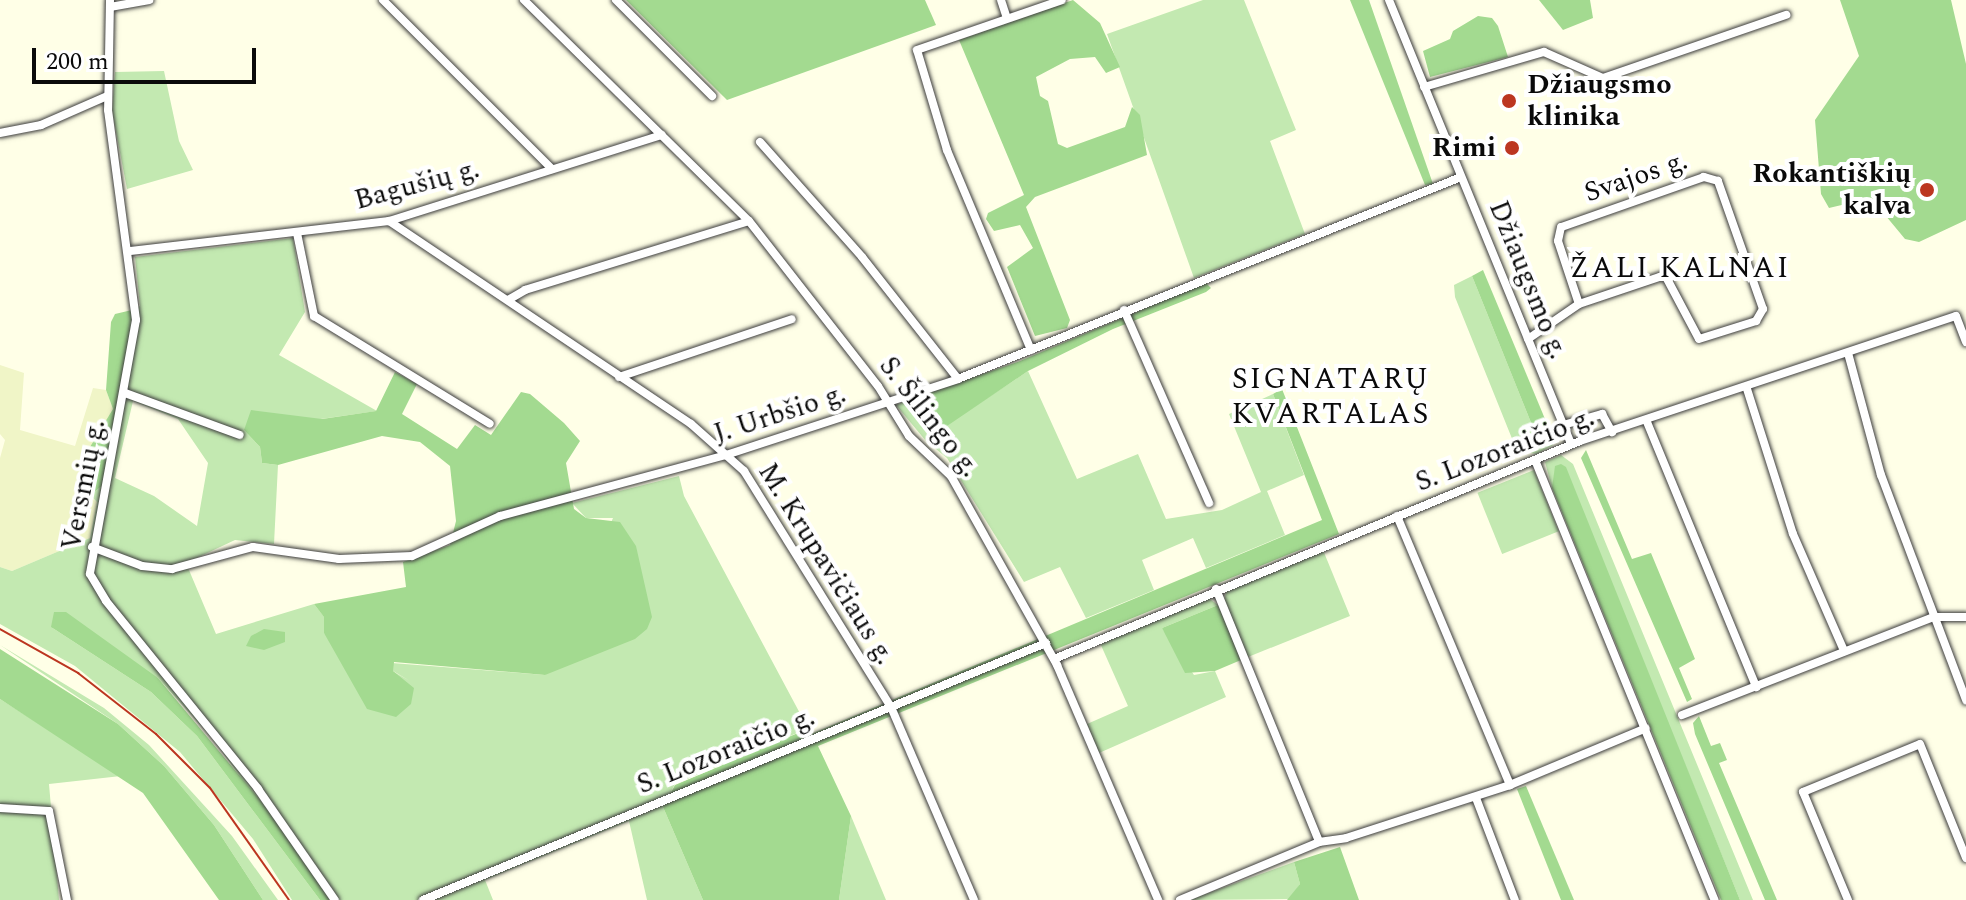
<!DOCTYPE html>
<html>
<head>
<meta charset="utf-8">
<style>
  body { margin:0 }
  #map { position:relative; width:1966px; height:900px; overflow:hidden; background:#ffffe7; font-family:Spectral,serif }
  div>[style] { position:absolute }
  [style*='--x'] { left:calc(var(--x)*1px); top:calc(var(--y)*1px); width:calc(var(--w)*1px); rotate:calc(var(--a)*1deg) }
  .farmland>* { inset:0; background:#f0f5c7 }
  .green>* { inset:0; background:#c3e9b1; transform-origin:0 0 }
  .forest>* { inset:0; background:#a3da90 }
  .roads { filter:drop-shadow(0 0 2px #3d3d3d) drop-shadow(0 0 2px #3d3d3d) }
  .minor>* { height:8px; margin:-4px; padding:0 4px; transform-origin:4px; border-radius:4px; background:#fff }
  .rail>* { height:2px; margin:-1px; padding:0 1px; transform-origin:1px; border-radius:1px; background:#bc3620 }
  .dots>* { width:22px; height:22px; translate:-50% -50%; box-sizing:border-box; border:4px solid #fff; border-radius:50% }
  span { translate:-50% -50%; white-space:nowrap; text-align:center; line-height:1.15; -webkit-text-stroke:8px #fff; paint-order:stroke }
  .poi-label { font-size:28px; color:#0a0a0a; font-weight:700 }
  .left { translate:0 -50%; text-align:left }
  .right { translate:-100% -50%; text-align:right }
  .street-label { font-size:28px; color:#0a0a0a }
  .neighbourhood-label { font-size:30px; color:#0a0a0a; letter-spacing:2px }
  .scale { position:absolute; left:32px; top:48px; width:224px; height:36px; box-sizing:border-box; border:4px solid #0a0a0a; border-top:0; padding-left:10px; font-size:24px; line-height:28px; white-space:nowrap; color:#0a0a0a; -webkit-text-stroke:6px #fff; paint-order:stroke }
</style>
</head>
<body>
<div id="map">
  <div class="farmland">
    <div style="clip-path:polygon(0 365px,24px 373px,20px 430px,75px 446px,93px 388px,106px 390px,113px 409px,86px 493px,97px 502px,90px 538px,12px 571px,0 567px,0 458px,5px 440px,0 434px)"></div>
  </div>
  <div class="green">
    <div style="clip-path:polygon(1203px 0,1244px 0,1296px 130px,1270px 141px,1305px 234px,1194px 278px,1107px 34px)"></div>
    <div style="clip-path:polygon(164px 71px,179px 141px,193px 170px,127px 189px,112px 111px,115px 72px)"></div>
    <div style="clip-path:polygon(evenodd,293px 238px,305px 312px,279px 355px,377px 411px,244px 430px,260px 447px,262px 463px,278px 465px,274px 544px,235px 540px,186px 563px,216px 634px,314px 604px,325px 618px,324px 633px,410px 681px,393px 671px,392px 663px,545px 675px,613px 518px,586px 518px,572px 503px,679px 476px,684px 496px,811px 734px,797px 733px,675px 784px,663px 807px,703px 900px,647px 900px,629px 821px,485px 880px,493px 900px,330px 900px,212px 738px,158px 678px,51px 627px,151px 692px,197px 736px,320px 900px,292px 900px,253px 839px,180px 752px,75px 666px,0 624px,0 567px,12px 571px,90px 538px,97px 502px,90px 495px,102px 486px,123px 396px,132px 310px,140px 306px,135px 257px,293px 238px,133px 401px,178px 419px,208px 463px,197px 526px,154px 496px,115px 478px,133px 401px)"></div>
    <div style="clip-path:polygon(1472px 276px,1534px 430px,1550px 431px,1553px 445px,1537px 454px,1517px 451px,1455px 297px,1454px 285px)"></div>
    <div style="clip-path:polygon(1028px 371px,1077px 479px,1138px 454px,1166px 519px,1222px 510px,1261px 492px,1229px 414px,1273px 394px,1304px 475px,1267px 491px,1285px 535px,1206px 568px,1193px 538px,1142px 560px,1154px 590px,1086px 618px,1060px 567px,1024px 582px,947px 458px,926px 441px,896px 405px,908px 400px,935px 428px,942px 428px)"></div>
    <div style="clip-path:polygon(1561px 455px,1573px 464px,1753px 900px,1740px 900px,1646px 669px,1554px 472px,1556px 483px,1552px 488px,1545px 462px)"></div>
    <div style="left:1534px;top:470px;width:66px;height:61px;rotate:68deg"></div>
    <div style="clip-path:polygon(1323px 550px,1350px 616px,1248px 657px,1224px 601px,1227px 589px)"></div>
    <div style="clip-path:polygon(1207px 597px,1218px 605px,1162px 628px,1194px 675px,1215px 671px,1226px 697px,1099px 753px,1087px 724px,1128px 706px,1100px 643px)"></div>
    <div style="clip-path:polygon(0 645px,104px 708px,149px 745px,232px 836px,278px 900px,263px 900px,214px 825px,164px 766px,118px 724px)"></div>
    <div style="clip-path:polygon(0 699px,121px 776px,49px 784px,59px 900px,0 900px)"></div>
    <div style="clip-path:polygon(851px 816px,886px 900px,839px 900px)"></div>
    <div style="clip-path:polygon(1294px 862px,1300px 884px,1290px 899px,1189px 900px)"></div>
  </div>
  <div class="forest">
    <div style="clip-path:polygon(626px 0,925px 0,936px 25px,727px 100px)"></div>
    <div style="clip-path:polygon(1073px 0,1100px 23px,1120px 67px,1106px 73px,1095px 57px,1070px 59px,1036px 77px,1040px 96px,1048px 101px,1058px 144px,1067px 148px,1125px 127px,1132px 107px,1140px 115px,1147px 155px,1035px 197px,1026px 207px,1070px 320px,1067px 328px,1035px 336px,1007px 267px,1033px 248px,1020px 225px,994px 231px,986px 219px,988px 213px,1024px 195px,959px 40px)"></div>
    <div style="clip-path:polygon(1350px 0,1369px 0,1433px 184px,1425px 185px)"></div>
    <div style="clip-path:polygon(1539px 0,1590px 0,1593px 18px,1563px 30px)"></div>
    <div style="clip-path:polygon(1840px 0,1951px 0,1966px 64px,1966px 220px,1919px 242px,1905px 239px,1871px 198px,1829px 208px,1821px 194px,1815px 120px,1859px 56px)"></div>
    <div style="clip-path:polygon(1478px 16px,1492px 18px,1498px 26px,1508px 57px,1430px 77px,1423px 51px,1450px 39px,1453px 31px)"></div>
    <div style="clip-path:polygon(1483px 270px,1550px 431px,1534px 430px,1472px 276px)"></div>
    <div style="clip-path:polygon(1206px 283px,1211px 288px,1206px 292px,1113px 329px,1028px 371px,947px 426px,935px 428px,908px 400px,1020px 361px)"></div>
    <div style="clip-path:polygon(132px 310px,123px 396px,102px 486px,90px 495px,87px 452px,113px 409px,106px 390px,111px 322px,115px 314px)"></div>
    <div style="clip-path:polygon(395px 372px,417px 384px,402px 414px,457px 449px,475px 425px,491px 435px,521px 392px,530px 394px,564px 423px,580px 441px,566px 463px,574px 509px,586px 518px,620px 522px,636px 546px,652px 617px,647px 629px,635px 639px,545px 675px,394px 662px,393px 671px,414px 688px,411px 704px,396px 717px,367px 709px,324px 633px,324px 617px,314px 604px,406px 587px,403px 562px,450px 545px,456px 521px,450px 466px,420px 442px,382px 436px,278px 465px,262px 463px,260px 447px,244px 430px,251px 410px,322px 419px,376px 411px)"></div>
    <div style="clip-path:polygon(1282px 389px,1339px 534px,818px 746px,851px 816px,839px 900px,703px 900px,663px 807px,675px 785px,798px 733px,811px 734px,1322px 520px,1273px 394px)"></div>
    <div style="clip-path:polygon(1586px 450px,1632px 559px,1651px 553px,1695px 659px,1679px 668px,1692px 699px,1687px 702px,1581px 458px)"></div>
    <div style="clip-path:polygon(1561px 464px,1566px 467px,1740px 900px,1721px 900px,1552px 488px,1555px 466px)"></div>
    <div style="clip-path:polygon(1218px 605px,1241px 660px,1215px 671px,1185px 673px,1162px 628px)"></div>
    <div style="clip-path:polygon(54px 612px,66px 612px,158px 678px,274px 817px,330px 900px,320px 900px,197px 736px,151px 692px,51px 627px)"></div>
    <div style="clip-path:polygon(264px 629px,285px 632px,285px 642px,264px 650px,246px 646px,251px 636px)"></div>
    <div style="clip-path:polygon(0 649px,118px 724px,164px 766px,214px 825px,263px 900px,219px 900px,143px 793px,0 699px)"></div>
    <div style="clip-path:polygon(1699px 716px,1711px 746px,1720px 743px,1727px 760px,1719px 763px,1777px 900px,1765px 900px,1695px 734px,1693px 723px)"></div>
    <div style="clip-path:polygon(1526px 786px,1574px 900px,1561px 900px,1517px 789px)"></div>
    <div style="clip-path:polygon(1340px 847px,1359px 900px,1287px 900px,1300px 884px,1294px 862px)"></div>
  </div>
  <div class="roads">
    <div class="minor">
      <div style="--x:110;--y:0;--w:110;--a:91"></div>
      <div style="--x:108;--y:110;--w:212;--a:82.4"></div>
      <div style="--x:136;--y:320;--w:258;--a:100.3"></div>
      <div style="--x:90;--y:574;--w:31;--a:59"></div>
      <div style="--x:106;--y:601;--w:242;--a:51"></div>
      <div style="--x:258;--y:789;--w:135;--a:55.3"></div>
      <div style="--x:383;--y:0;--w:239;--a:45"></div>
      <div style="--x:524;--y:0;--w:315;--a:44.5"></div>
      <div style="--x:749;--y:221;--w:209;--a:52"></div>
      <div style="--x:878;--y:386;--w:59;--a:58.2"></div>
      <div style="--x:909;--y:436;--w:58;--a:43.6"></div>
      <div style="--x:951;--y:476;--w:217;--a:60.7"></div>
      <div style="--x:1057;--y:665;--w:256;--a:66.7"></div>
      <div style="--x:616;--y:0;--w:136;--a:45"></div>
      <div style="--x:1001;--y:0;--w:19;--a:72"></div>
      <div style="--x:1389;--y:0;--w:480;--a:67.7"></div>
      <div style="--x:110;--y:7;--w:40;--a:-10"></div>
      <div style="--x:1424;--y:87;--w:125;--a:-16.3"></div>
      <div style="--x:1544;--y:52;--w:64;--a:23.8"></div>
      <div style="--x:1603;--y:78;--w:194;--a:-19"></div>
      <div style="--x:0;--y:133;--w:42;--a:-11"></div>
      <div style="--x:41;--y:125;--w:72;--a:-23.7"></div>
      <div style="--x:760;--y:142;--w:154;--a:48.4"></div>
      <div style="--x:862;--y:257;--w:155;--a:51.8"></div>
      <div style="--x:389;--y:221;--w:364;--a:33.9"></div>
      <div style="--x:691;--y:424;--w:71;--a:41.6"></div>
      <div style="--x:744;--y:471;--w:278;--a:58.1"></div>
      <div style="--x:891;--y:707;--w:210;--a:66.7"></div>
      <div style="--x:297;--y:233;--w:85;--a:78.4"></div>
      <div style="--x:314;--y:316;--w:206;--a:31.5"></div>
      <div style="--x:130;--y:251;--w:261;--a:-6.6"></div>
      <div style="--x:389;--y:221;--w:286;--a:-17.5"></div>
      <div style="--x:508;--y:300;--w:20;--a:-30"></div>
      <div style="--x:525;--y:290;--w:234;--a:-17.1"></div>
      <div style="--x:1124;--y:310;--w:211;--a:66.2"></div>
      <div style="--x:1528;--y:339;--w:62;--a:-34.5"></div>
      <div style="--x:1579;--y:304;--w:91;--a:-18.6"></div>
      <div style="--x:1665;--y:275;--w:72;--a:62"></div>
      <div style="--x:1699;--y:339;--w:60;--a:-17.5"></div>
      <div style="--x:1756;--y:321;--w:14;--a:-60"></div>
      <div style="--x:1763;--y:309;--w:136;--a:-109.4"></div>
      <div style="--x:1718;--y:181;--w:15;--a:-164"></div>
      <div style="--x:1704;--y:177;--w:151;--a:160.7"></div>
      <div style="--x:1561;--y:227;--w:14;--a:102"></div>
      <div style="--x:1558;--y:241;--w:66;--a:71.6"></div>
      <div style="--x:1031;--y:350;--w:217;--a:-112.8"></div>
      <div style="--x:947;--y:150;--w:104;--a:-106.7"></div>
      <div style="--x:917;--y:50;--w:153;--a:-19"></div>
      <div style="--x:1848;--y:353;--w:126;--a:74.9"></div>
      <div style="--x:1881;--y:475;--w:241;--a:69.3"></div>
      <div style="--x:619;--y:377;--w:182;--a:-18.5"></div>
      <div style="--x:1747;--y:389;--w:152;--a:72.4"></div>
      <div style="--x:1793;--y:534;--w:128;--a:66.4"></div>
      <div style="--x:125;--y:393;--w:122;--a:20.1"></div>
      <div style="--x:1647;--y:422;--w:287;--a:67.6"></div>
      <div style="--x:1563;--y:425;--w:41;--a:-15.8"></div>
      <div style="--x:1602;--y:414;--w:21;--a:61"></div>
      <div style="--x:1535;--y:460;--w:475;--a:67.8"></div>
      <div style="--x:1397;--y:516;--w:292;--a:67.2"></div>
      <div style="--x:92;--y:547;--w:53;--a:20.8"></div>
      <div style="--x:142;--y:566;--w:30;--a:6"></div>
      <div style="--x:172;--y:569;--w:84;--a:-15.2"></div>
      <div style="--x:253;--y:547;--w:87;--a:7.9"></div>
      <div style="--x:339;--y:559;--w:73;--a:-2.4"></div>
      <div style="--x:412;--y:556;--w:97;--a:-24.4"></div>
      <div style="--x:500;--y:516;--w:234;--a:-15.1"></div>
      <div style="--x:726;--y:455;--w:244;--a:-18.1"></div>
      <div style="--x:958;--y:379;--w:542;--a:-21.88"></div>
      <div style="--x:1216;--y:589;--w:273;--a:67.8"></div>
      <div style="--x:1054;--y:659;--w:569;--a:-22.51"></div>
      <div style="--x:1580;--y:441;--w:396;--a:-18.4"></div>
      <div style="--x:1956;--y:316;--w:28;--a:69"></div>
      <div style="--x:1682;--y:715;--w:270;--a:-21.3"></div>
      <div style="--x:1934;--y:617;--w:32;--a:0"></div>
      <div style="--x:1476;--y:798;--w:109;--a:69.1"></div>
      <div style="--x:0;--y:808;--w:49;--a:3.5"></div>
      <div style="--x:49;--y:811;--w:91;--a:78.6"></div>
      <div style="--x:423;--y:900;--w:674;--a:-22.42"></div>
      <div style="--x:1180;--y:900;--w:151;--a:-22.6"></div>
      <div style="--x:1319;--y:842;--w:27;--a:-8"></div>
      <div style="--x:1346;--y:838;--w:172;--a:-17.9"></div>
      <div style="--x:1510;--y:785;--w:147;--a:-22.7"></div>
      <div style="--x:1848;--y:900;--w:117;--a:-112.6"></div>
      <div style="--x:1803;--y:792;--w:126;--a:-22.3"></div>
      <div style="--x:1920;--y:744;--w:123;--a:68"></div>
    </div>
  </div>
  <div class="rail">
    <div style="--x:0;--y:629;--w:90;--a:29.4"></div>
    <div style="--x:78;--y:673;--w:99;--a:38"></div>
    <div style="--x:156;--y:734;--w:76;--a:45"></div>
    <div style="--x:210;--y:788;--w:137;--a:54.8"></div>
  </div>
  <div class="dots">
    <div style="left:1509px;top:101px;background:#bc3620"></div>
    <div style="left:1512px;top:148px;background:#bc3620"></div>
    <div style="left:1927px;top:190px;background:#bc3620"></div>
  </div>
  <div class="poi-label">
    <span class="left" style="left:1527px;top:101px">Džiaugsmo<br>klinika</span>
    <span class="right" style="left:1496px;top:148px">Rimi</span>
    <span class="right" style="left:1911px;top:190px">Rokantiškių<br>kalva</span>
  </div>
  <div class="street-label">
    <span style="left:1636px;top:177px;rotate:-19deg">Svajos g.</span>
    <span style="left:417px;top:185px;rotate:-15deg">Bagušių g.</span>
    <span style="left:1528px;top:280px;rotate:68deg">Džiaugsmo g.</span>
    <span style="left:780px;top:414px;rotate:-18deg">J. Urbšio g.</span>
    <span style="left:929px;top:417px;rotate:52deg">S. Šilingo g.</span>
    <span style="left:1505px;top:450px;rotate:-21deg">S. Lozoraičio g.</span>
    <span style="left:84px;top:485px;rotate:-79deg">Versmių g.</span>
    <span style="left:826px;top:564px;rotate:58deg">M. Krupavičiaus g.</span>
    <span style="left:726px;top:751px;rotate:-22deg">S. Lozoraičio g.</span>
  </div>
  <div class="neighbourhood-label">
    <span style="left:1680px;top:268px">ŽALI KALNAI</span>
    <span style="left:1331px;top:396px">SIGNATARŲ<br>KVARTALAS</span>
  </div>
  <div class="scale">200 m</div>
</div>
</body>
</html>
